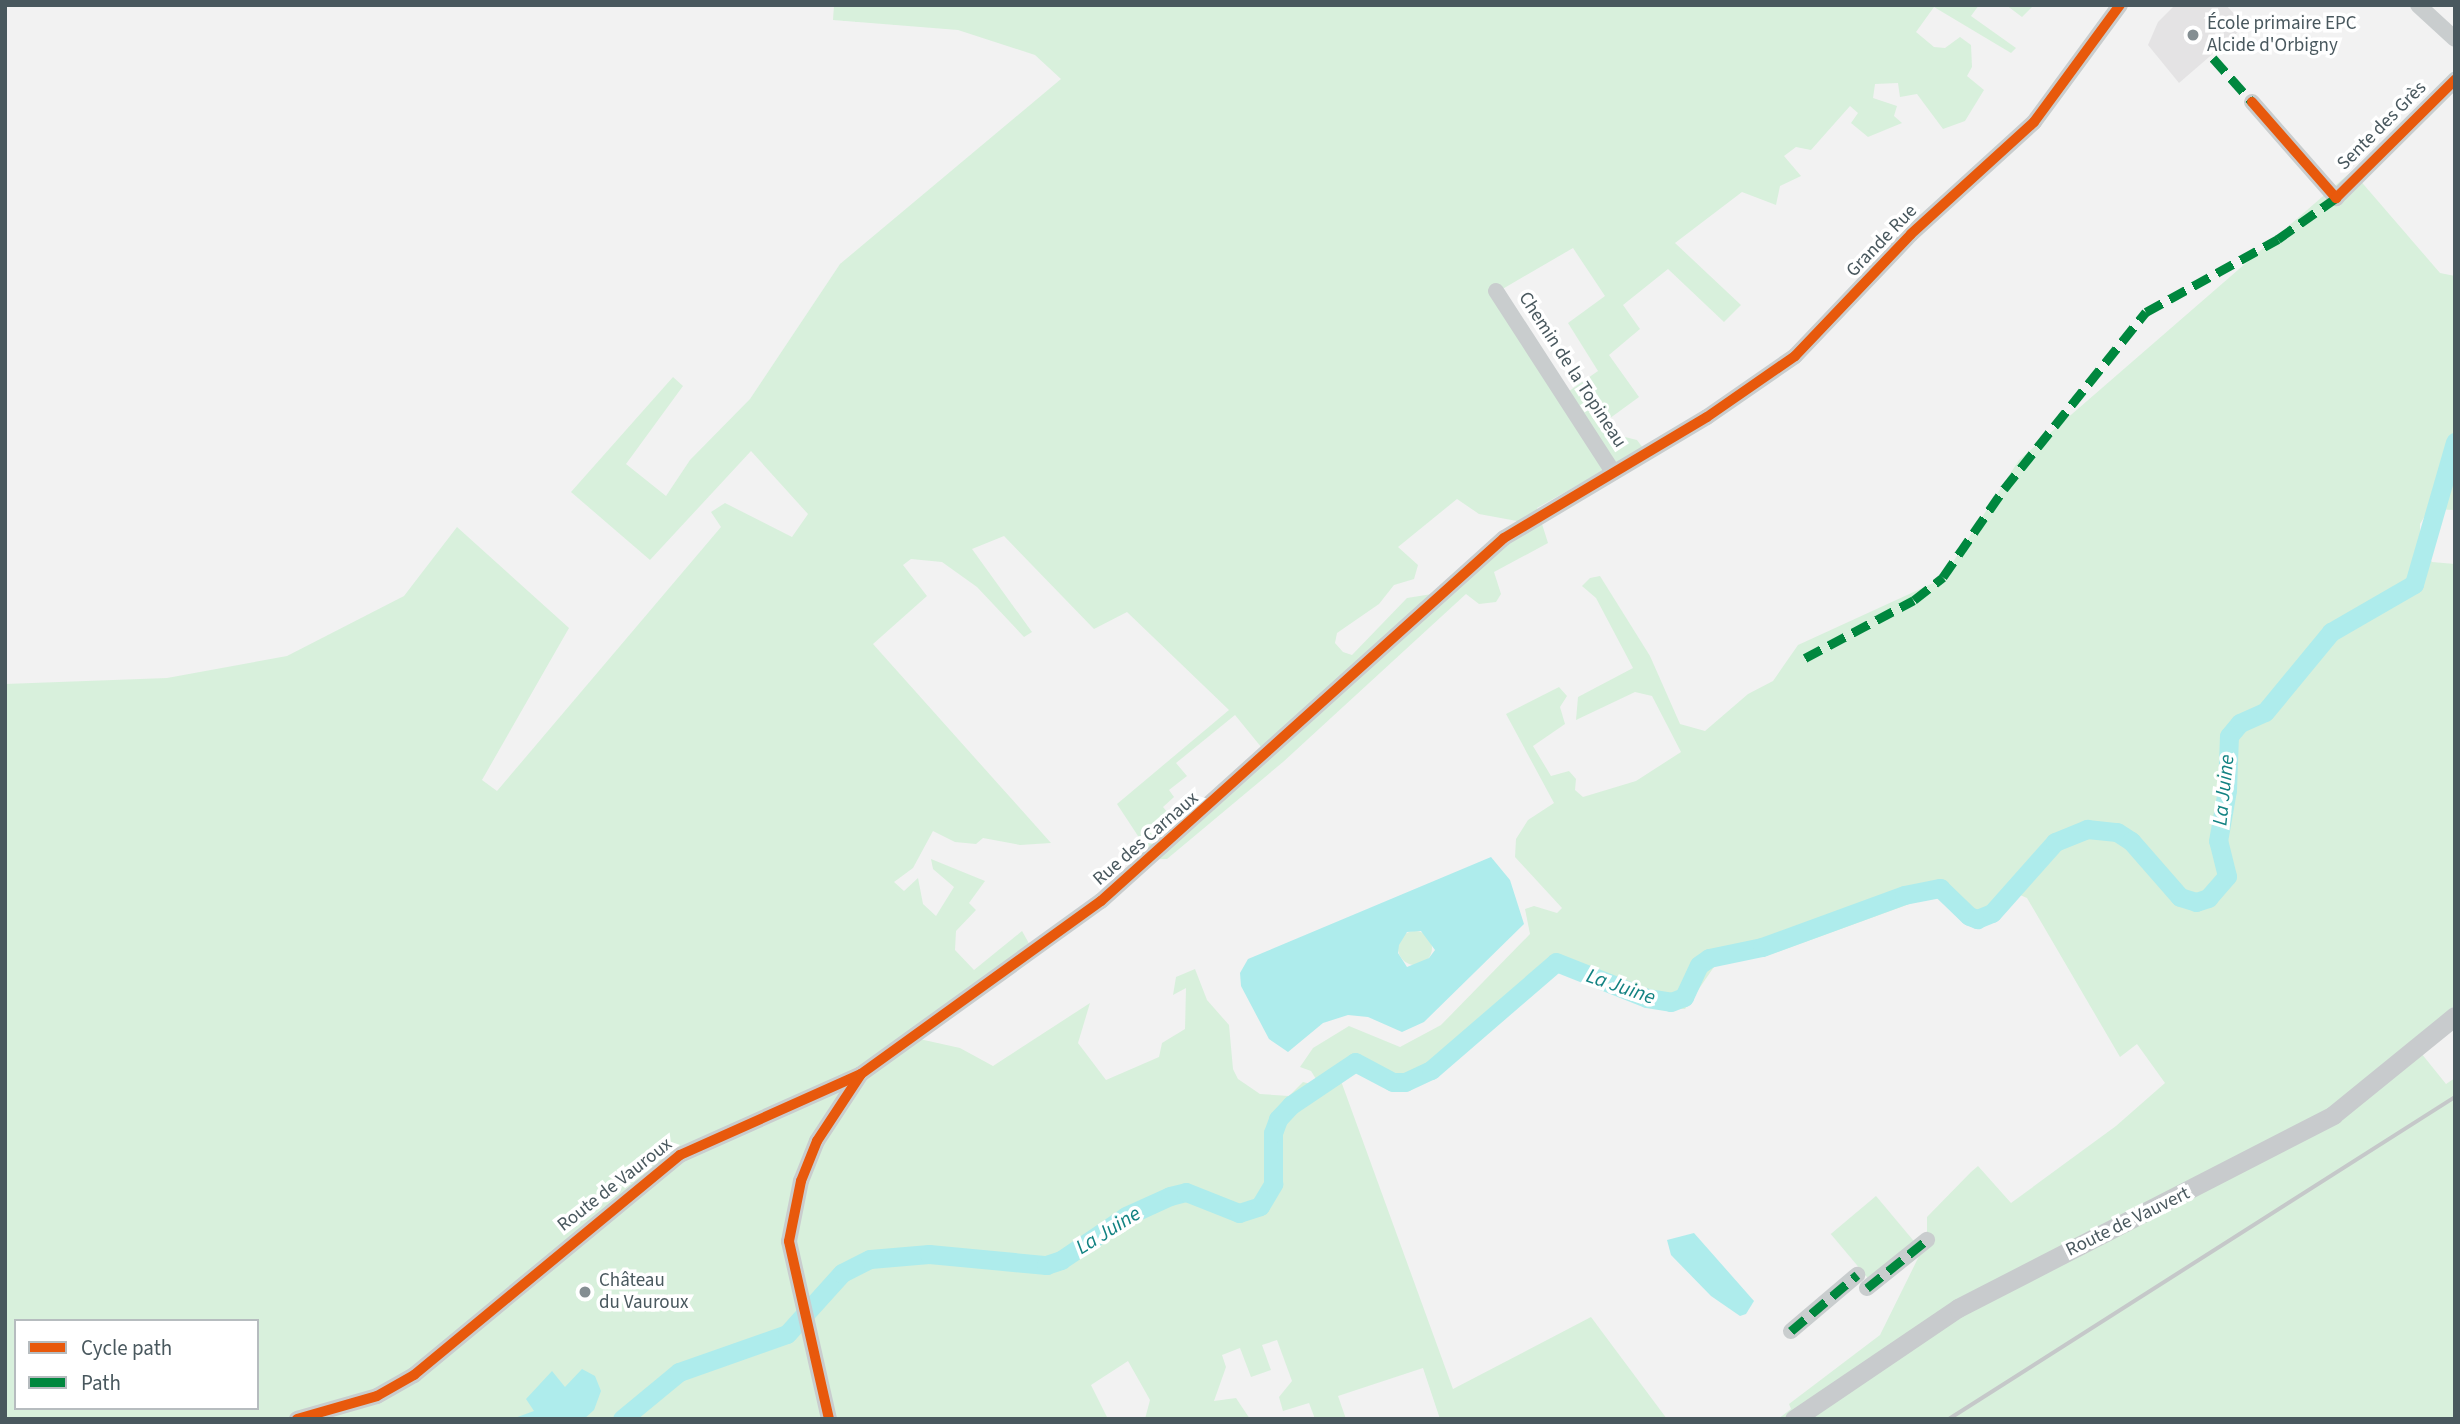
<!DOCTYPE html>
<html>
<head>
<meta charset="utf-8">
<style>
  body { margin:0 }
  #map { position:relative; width:2460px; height:1424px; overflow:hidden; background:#f2f2f2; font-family:"Source Sans 3",sans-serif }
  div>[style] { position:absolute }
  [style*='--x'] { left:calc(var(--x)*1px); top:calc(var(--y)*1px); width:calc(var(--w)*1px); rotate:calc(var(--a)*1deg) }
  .education>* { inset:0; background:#e4e3e4 }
  .green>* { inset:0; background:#d8f0dc; transform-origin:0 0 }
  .round { border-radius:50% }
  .water>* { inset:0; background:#aeecec }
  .river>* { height:19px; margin:-9.5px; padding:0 9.5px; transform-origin:9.5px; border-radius:9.5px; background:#aeecec }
  .minor>* { height:16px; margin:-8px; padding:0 8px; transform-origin:8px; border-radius:8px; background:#c9cdce }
  .major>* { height:19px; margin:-9.5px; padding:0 9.5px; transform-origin:9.5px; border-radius:9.5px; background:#c8cbcd }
  .rail>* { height:3.5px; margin:-1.75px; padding:0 1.75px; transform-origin:1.75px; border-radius:1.75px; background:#c5c8c9 }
  .quiet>* { height:9px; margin-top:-4.5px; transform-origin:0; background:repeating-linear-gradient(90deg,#00873e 0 18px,transparent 0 27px) }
  .cycleway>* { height:10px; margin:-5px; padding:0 5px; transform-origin:5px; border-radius:5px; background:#e8590c }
  .dots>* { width:19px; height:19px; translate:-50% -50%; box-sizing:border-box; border:4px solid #fff; border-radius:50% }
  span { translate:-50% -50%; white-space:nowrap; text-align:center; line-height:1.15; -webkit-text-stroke:7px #fff; paint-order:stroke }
  .poi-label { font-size:19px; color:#49585e }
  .left { translate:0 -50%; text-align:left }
  .street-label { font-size:19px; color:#49585e }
  .water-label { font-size:21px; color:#128282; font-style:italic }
  .frame { position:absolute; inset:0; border:7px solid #49585e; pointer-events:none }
  .legend { position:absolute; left:14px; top:1319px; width:245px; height:91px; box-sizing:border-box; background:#fff; border:2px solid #b6bcbf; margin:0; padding:9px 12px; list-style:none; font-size:21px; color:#49585e }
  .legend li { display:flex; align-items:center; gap:14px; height:35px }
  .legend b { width:35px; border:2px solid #b6bcbf }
</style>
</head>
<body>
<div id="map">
  <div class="education">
    <div style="clip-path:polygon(2175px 5px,2226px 5px,2245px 26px,2179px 83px,2148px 45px,2158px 22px)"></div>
  </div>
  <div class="green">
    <div style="clip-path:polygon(evenodd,834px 5px,1979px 5px,1971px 16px,2016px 48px,2011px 53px,1934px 7px,1916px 32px,1934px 47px,1945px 48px,1960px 37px,1971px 45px,1972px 67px,1967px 76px,1984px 90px,1965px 121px,1943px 129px,1917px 94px,1900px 97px,1898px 83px,1875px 84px,1873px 98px,1897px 106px,1894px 116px,1902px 123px,1868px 137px,1851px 123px,1858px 113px,1850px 106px,1811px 150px,1796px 147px,1784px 156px,1801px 176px,1780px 186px,1776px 205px,1742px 192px,1675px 243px,1741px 305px,1724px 322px,1668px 269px,1623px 305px,1640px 329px,1609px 355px,1639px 397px,1602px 424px,1601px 431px,1637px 440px,1643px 448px,1537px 508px,1548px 543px,1494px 572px,1501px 594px,1496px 602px,1479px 604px,1466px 594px,1283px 762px,1167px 859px,1117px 860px,1138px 836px,1117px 804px,1229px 710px,1127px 612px,1094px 629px,1004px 536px,972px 549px,1032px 632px,1024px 637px,977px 587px,942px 562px,911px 559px,903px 565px,927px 596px,873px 644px,1051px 843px,1020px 845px,983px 838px,976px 844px,955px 842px,933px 831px,913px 868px,894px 882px,904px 891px,918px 878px,923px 904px,936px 916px,954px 887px,933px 869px,931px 859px,985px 881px,969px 903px,976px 910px,956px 931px,955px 950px,974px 970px,1022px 931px,1031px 947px,906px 1036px,960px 1048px,993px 1066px,1090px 1003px,1078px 1043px,1106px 1080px,1159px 1057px,1162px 1043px,1185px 1029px,1186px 988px,1173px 995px,1176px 977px,1195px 969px,1207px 1000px,1229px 1025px,1233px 1069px,1238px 1079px,1260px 1094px,1289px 1096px,1303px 1082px,1311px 1084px,1316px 1079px,1311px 1071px,1300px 1067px,1313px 1048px,1349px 1026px,1400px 1047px,1441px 1025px,1530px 934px,1525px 909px,1534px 906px,1557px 913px,1562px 908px,1515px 857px,1516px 839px,1528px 820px,1554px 803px,1506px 714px,1559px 687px,1567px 696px,1560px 707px,1565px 724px,1533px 746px,1551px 776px,1569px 771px,1576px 779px,1575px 790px,1583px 797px,1636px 781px,1681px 752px,1652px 696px,1635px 692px,1576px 720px,1578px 697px,1633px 668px,1596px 598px,1582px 586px,1590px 578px,1600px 576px,1650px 656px,1680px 724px,1705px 731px,1748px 694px,1773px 681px,1798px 645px,1942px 579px,2019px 460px,2352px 171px,2440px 273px,2455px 276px,2455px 510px,2429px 509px,2420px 524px,2420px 544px,2432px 562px,2455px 564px,2455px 1005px,2413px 1043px,2446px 1084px,2455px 1078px,2455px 1419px,1778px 1419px,1791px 1409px,1789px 1404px,1880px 1335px,1927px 1240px,1927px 1217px,1971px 1172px,1978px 1166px,2011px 1203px,2116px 1126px,2165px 1083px,2137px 1044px,2120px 1057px,2027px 898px,2020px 895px,1995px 920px,1975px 924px,1937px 894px,1766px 956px,1716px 964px,1685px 1009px,1644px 1006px,1557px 971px,1473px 1046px,1467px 1041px,1426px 1072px,1406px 1082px,1393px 1082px,1364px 1063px,1355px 1062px,1337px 1070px,1453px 1389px,1591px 1317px,1667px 1419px,1440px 1419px,1423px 1368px,1338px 1396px,1346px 1419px,1315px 1419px,1309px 1403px,1283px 1411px,1279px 1397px,1292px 1381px,1277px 1340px,1262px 1345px,1271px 1370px,1251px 1377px,1240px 1348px,1222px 1355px,1226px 1367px,1214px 1401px,1236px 1398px,1250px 1419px,1145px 1419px,1150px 1400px,1128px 1361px,1091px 1385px,1108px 1419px,5px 1419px,5px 684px,167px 678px,287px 656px,404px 596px,457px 527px,569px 628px,482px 780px,497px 791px,721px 527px,711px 512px,725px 503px,792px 537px,808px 514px,751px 451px,650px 560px,571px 492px,673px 377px,683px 386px,626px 464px,666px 496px,690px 460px,750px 399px,840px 264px,1061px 79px,1035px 55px,958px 30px,833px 20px,834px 5px,1573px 248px,1605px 296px,1568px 323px,1598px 371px,1562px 396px,1494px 294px,1573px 248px,834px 5px,1457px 499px,1479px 514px,1517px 521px,1432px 594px,1407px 598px,1352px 655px,1343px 652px,1335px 643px,1337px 633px,1379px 604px,1394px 585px,1414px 579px,1418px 565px,1398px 547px,1457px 499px,834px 5px,1235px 715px,1266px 753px,1178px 825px,1163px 807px,1174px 797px,1169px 790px,1187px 776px,1176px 763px,1235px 715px,834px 5px,16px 1321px,257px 1321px,257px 1408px,16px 1408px,16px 1321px)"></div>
    <div style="clip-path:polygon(2006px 5px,2059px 5px,2032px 7px,2022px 17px)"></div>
    <div class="round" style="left:1398px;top:931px;width:34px;height:34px"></div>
    <div style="left:1876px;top:1196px;width:60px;height:59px;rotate:50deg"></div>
  </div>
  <div class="water">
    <div style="clip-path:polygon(evenodd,1491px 857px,1510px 880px,1524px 924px,1424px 1022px,1402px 1032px,1368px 1017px,1348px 1015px,1323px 1023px,1288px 1052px,1269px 1039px,1241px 986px,1240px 973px,1248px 959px,1491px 857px,1421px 931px,1435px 950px,1429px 958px,1407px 967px,1398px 953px,1399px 945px,1407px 932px,1421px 931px)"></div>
    <div style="clip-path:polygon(1694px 1233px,1754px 1301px,1746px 1314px,1740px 1316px,1711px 1296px,1671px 1255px,1667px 1240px)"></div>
    <div style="clip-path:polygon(582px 1369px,595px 1376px,601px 1391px,594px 1410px,584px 1419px,512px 1419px,534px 1411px,526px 1399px,552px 1371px,565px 1387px)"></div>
  </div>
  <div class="river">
    <div style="--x:622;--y:1419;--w:74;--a:-39.5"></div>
    <div style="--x:679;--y:1372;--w:114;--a:-19.4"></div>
    <div style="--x:787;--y:1334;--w:82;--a:-48"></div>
    <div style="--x:842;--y:1273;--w:31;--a:-27"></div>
    <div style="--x:870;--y:1259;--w:59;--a:-4.8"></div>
    <div style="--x:929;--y:1254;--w:118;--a:5.4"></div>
    <div style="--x:1046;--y:1265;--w:16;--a:-18"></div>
    <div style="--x:1061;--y:1260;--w:78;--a:-34.1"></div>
    <div style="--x:1126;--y:1216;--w:48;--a:-24.4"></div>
    <div style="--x:1170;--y:1196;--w:16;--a:-14"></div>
    <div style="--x:1186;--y:1192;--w:57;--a:21.6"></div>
    <div style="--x:1239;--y:1213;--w:22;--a:-18"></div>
    <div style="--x:1260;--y:1206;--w:26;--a:-59"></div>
    <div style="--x:1273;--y:1184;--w:51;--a:-90"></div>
    <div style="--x:1273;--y:1133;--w:15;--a:-70"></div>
    <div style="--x:1278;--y:1119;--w:19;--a:-47"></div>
    <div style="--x:1291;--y:1105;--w:77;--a:-33.9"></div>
    <div style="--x:1355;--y:1062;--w:43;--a:27.8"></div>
    <div style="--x:1393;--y:1082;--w:12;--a:0"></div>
    <div style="--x:1405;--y:1082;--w:29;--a:-25"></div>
    <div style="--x:1431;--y:1070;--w:165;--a:-40.8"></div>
    <div style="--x:1556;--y:962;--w:98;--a:21.6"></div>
    <div style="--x:1647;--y:998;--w:24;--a:9"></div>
    <div style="--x:1671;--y:1002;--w:14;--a:-21"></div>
    <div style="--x:1684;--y:997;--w:35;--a:-65"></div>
    <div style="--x:1699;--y:965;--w:12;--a:-35"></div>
    <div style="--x:1709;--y:958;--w:54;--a:-11.7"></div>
    <div style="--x:1762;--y:947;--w:151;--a:-20.1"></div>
    <div style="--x:1904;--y:895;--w:37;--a:-11"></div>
    <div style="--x:1940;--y:888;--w:40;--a:44"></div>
    <div style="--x:1969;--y:916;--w:9;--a:21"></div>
    <div style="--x:1977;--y:919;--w:16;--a:-22"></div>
    <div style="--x:1992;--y:913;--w:95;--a:-48.4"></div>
    <div style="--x:2055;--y:842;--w:35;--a:-22"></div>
    <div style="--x:2087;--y:829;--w:30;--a:6"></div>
    <div style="--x:2117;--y:832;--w:17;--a:33"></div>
    <div style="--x:2131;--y:841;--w:74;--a:48.8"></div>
    <div style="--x:2180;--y:897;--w:17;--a:17"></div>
    <div style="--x:2196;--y:902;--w:13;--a:-18"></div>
    <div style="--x:2208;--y:898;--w:29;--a:-49"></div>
    <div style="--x:2227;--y:876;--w:36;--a:-104"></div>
    <div style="--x:2218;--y:841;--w:52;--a:-80"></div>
    <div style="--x:2227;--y:790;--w:54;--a:-87.9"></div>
    <div style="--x:2229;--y:736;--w:17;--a:-50"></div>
    <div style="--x:2240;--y:723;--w:27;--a:-24"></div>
    <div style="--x:2265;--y:712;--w:104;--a:-50.5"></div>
    <div style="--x:2331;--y:632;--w:96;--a:-30"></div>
    <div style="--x:2414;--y:584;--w:148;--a:-73.9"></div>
  </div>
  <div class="minor">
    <div style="--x:2418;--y:5;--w:50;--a:42.6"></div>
    <div style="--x:2252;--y:102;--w:128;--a:48.8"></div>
    <div style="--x:2336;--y:198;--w:168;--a:-44.8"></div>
    <div style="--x:1496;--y:291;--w:216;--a:57.1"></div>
    <div style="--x:1867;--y:1288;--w:77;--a:-38.7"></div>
    <div style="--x:1791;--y:1331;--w:87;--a:-40.3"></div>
    <div style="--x:297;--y:1419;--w:83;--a:-16"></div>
    <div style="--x:377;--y:1396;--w:43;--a:-29.6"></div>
    <div style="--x:414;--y:1375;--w:345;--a:-39.6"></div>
    <div style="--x:680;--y:1155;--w:196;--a:-24.1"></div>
    <div style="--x:829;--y:1419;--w:182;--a:-102.7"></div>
    <div style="--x:789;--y:1241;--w:61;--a:-78.7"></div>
    <div style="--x:801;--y:1181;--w:43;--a:-68.2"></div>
    <div style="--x:817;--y:1141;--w:80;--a:-56.7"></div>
    <div style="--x:861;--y:1074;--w:296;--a:-35.8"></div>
    <div style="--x:1101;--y:901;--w:542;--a:-42.01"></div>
    <div style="--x:1504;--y:538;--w:236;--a:-30.8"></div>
    <div style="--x:1707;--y:417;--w:107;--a:-34.7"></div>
    <div style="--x:1795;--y:356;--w:168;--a:-46.4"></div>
    <div style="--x:1911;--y:234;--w:166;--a:-42.3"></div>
    <div style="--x:2034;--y:122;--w:145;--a:-53.7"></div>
  </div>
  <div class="major">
    <div style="--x:1794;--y:1419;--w:198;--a:-34.1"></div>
    <div style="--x:1958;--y:1308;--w:422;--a:-27.2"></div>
    <div style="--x:2333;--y:1115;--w:157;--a:-39.1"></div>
  </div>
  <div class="rail">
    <div style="--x:1949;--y:1419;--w:600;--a:-32.47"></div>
  </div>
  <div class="quiet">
    <div style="--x:2213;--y:58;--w:59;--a:48.4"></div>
    <div style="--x:1805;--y:658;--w:123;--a:-28"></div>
    <div style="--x:1914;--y:600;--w:37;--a:-38"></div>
    <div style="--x:1943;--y:577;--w:107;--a:-55.3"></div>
    <div style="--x:2004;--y:489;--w:227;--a:-51.3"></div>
    <div style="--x:2146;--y:312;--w:151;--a:-28.9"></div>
    <div style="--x:2278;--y:239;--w:71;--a:-35.3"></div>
    <div style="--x:1867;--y:1288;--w:77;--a:-38.7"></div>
    <div style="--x:1791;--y:1331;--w:87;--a:-40.3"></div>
  </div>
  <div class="cycleway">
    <div style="--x:2252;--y:102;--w:128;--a:48.8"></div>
    <div style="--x:2336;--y:198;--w:168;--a:-44.8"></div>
    <div style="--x:297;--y:1419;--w:83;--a:-16"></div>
    <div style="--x:377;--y:1396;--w:43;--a:-29.6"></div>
    <div style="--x:414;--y:1375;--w:345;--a:-39.6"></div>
    <div style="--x:680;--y:1155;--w:198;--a:-24.1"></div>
    <div style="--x:829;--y:1419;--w:182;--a:-102.7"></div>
    <div style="--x:789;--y:1241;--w:61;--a:-78.7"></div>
    <div style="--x:801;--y:1181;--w:43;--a:-68.2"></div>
    <div style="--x:817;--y:1141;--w:80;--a:-56.7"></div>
    <div style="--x:861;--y:1074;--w:296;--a:-35.8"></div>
    <div style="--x:1101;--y:901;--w:542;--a:-42.01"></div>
    <div style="--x:1504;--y:538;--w:236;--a:-30.8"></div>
    <div style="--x:1707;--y:417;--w:107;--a:-34.7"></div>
    <div style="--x:1795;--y:356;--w:168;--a:-46.4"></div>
    <div style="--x:1911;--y:234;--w:166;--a:-42.3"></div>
    <div style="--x:2034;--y:122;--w:145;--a:-53.7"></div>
  </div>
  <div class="dots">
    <div style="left:2193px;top:35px;background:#848e92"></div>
    <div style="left:585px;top:1292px;background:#848e92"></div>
  </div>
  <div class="poi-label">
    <span class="left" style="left:2207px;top:35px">École primaire EPC<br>Alcide d'Orbigny</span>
    <span class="left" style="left:599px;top:1292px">Château<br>du Vauroux</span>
  </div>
  <div class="street-label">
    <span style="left:2382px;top:126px;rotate:-45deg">Sente des Grès</span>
    <span style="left:1882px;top:241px;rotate:-46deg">Grande Rue</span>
    <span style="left:1572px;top:370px;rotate:57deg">Chemin de la Topineau</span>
    <span style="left:1146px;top:839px;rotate:-41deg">Rue des Carnaux</span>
    <span style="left:615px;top:1185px;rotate:-38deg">Route de Vauroux</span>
    <span style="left:2128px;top:1222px;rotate:-26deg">Route de Vauvert</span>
  </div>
  <div class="water-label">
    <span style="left:2223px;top:790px;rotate:-84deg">La Juine</span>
    <span style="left:1621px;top:986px;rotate:19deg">La Juine</span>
    <span style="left:1108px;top:1230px;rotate:-32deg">La Juine</span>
  </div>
  <div class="frame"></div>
  <ul class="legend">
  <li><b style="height:9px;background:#e8590c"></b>Cycle path</li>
  <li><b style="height:9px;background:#00873e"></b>Path</li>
  </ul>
</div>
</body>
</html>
